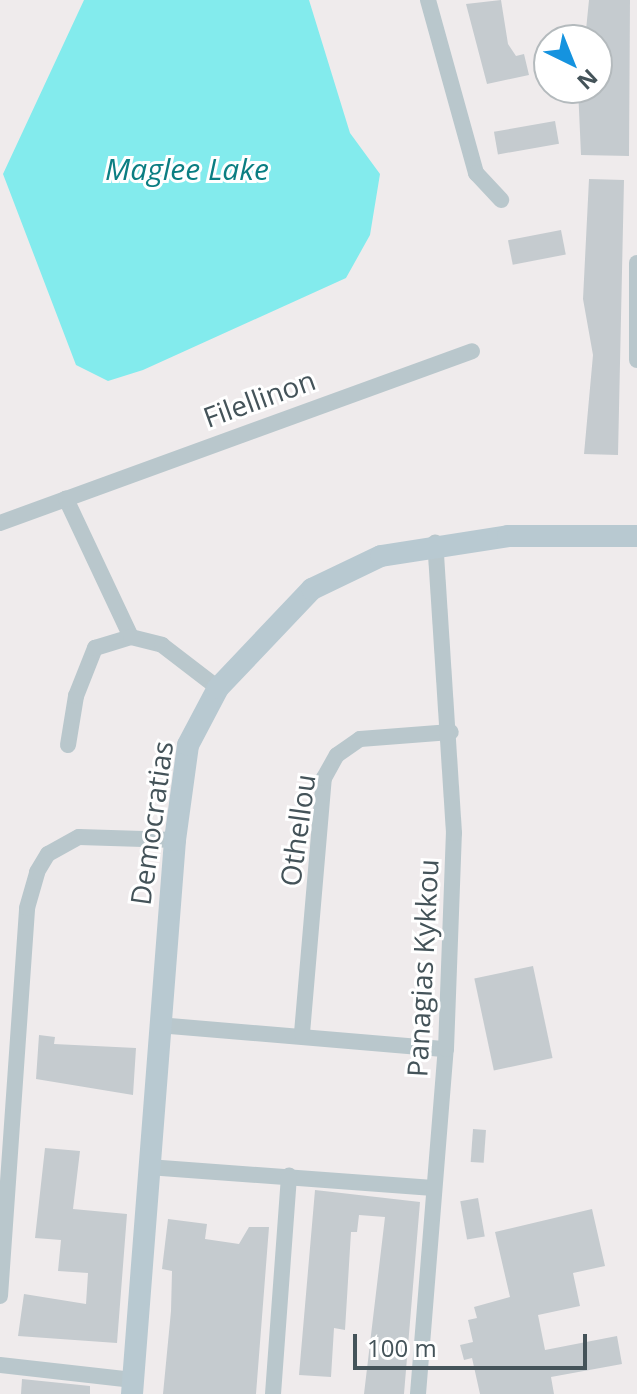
<!DOCTYPE html>
<html>
<head>
<meta charset="utf-8">
<style>
  body { margin:0 }
  #map { position:relative; width:637px; height:1394px; overflow:hidden; background:#efebec; font-family:"Open Sans",sans-serif }
  div>[style] { position:absolute }
  [style*='--x'] { left:calc(var(--x)*1px); top:calc(var(--y)*1px); width:calc(var(--w)*1px); rotate:calc(var(--a)*1deg) }
  .water>* { inset:0; background:#83ebed }
  .building>* { inset:0; background:#c5cbcf; transform-origin:0 0 }
  .street>* { height:16px; margin:-8px; padding:0 8px; transform-origin:8px; border-radius:8px; background:#b9c7cc }
  .secondary>* { height:22px; margin:-11px; padding:0 11px; transform-origin:11px; border-radius:11px; background:#b8c9d1 }
  span { translate:-50% -50%; white-space:nowrap; text-align:center; line-height:1.15; -webkit-text-stroke:6px #fff; paint-order:stroke }
  .street-label { font-size:28px; color:#445359 }
  .water-label { font-size:30px; color:#0b7e82; font-style:italic }
  .north { position:absolute; left:533px; top:24px; width:80px; height:80px; box-sizing:border-box; background:#fff; border:2px solid #b4babd; border-radius:50%; rotate:137deg; font-size:22px; font-weight:700; line-height:32px; text-align:center; color:#445359 }
  .north::after { content:''; display:block; margin:auto; width:28px; height:36px; background:#1593df; clip-path:polygon(50% 0,100% 100%,50% 72%,0 100%) }
  .scale { position:absolute; left:353px; top:1334px; width:234px; height:36px; box-sizing:border-box; border:4px solid #445359; border-top:0; padding-left:10px; font-size:24px; line-height:28px; white-space:nowrap; color:#445359; -webkit-text-stroke:6px #fff; paint-order:stroke }
</style>
</head>
<body>
<div id="map">
  <div class="water">
    <div style="clip-path:polygon(84px 0,309px 0,350px 133px,380px 174px,370px 235px,346px 278px,143px 370px,108px 381px,76px 365px,3px 174px)"></div>
  </div>
  <div class="building">
    <div style="clip-path:polygon(501px 0,508px 44px,516px 56px,524px 54px,529px 75px,487px 84px,466px 4px)"></div>
    <div style="clip-path:polygon(589px 0,630px 0,629px 156px,581px 155px,578px 88px,597px 88px,597px 40px,585px 40px)"></div>
    <div style="left:555px;top:121px;width:23px;height:62px;rotate:80deg"></div>
    <div style="clip-path:polygon(589px 179px,624px 180px,618px 455px,584px 454px,593px 355px,583px 299px)"></div>
    <div style="left:561px;top:230px;width:25px;height:54px;rotate:79deg"></div>
    <div style="left:533px;top:966px;width:94px;height:60px;rotate:78deg"></div>
    <div style="clip-path:polygon(39px 1035px,55px 1037px,54px 1044px,136px 1048px,133px 1095px,36px 1079px)"></div>
    <div style="left:473px;top:1129px;width:13px;height:33px;rotate:4deg"></div>
    <div style="clip-path:polygon(45px 1148px,80px 1151px,73px 1209px,127px 1214px,117px 1343px,18px 1336px,24px 1294px,86px 1304px,88px 1273px,58px 1271px,61px 1240px,35px 1238px)"></div>
    <div style="clip-path:polygon(315px 1190px,420px 1202px,404px 1394px,364px 1394px,385px 1217px,359px 1215px,357px 1232px,351px 1232px,345px 1330px,334px 1328px,331px 1377px,299px 1375px)"></div>
    <div style="left:478px;top:1198px;width:39px;height:18px;rotate:80deg"></div>
    <div style="clip-path:polygon(592px 1209px,605px 1266px,573px 1273px,580px 1306px,538px 1315px,545px 1350px,617px 1336px,622px 1364px,551px 1377px,554px 1394px,480px 1394px,472px 1358px,464px 1360px,460px 1345px,473px 1342px,468px 1320px,477px 1318px,474px 1307px,510px 1297px,495px 1232px)"></div>
    <div style="clip-path:polygon(168px 1219px,207px 1224px,205px 1239px,239px 1244px,249px 1227px,269px 1227px,256px 1394px,163px 1394px,171px 1311px,172px 1271px,162px 1269px)"></div>
    <div style="clip-path:polygon(22px 1379px,90px 1386px,90px 1394px,21px 1394px)"></div>
  </div>
  <div class="street">
    <div style="--x:428;--y:0;--w:180;--a:74.5"></div>
    <div style="--x:476;--y:173;--w:37;--a:47"></div>
    <div style="--x:637;--y:263;--w:97;--a:90"></div>
    <div style="--x:0;--y:523;--w:70;--a:-20"></div>
    <div style="--x:131;--y:637;--w:153;--a:-115.2"></div>
    <div style="--x:66;--y:499;--w:432;--a:-20"></div>
    <div style="--x:68;--y:745;--w:50;--a:-80.7"></div>
    <div style="--x:76;--y:696;--w:52;--a:-68.4"></div>
    <div style="--x:95;--y:648;--w:38;--a:-17"></div>
    <div style="--x:131;--y:637;--w:32;--a:14"></div>
    <div style="--x:162;--y:645;--w:71;--a:37.5"></div>
    <div style="--x:158;--y:1025;--w:289;--a:4.8"></div>
    <div style="--x:302;--y:1033;--w:256;--a:-85.1"></div>
    <div style="--x:324;--y:778;--w:26;--a:-61"></div>
    <div style="--x:337;--y:755;--w:28;--a:-35"></div>
    <div style="--x:360;--y:739;--w:91;--a:-4.4"></div>
    <div style="--x:148;--y:1167;--w:286;--a:4.2"></div>
    <div style="--x:0;--y:1296;--w:389;--a:-86"></div>
    <div style="--x:27;--y:908;--w:37;--a:-74"></div>
    <div style="--x:37;--y:872;--w:21;--a:-59"></div>
    <div style="--x:48;--y:854;--w:35;--a:-29"></div>
    <div style="--x:79;--y:837;--w:96;--a:1.8"></div>
    <div style="--x:0;--y:1365;--w:134;--a:6.4"></div>
    <div style="--x:273;--y:1394;--w:219;--a:-85.8"></div>
    <div style="--x:418;--y:1394;--w:346;--a:-85.4"></div>
    <div style="--x:446;--y:1049;--w:216;--a:-87.9"></div>
    <div style="--x:454;--y:833;--w:291;--a:-93.7"></div>
  </div>
  <div class="secondary">
    <div style="--x:132;--y:1394;--w:556;--a:-85.56"></div>
    <div style="--x:175;--y:840;--w:96;--a:-82.2"></div>
    <div style="--x:188;--y:745;--w:64;--a:-62.2"></div>
    <div style="--x:218;--y:688;--w:137;--a:-46.5"></div>
    <div style="--x:312;--y:589;--w:76;--a:-25.6"></div>
    <div style="--x:381;--y:556;--w:129;--a:-8.9"></div>
    <div style="--x:508;--y:536;--w:129;--a:0"></div>
  </div>
  <div class="street-label">
    <span style="left:259px;top:398px;rotate:-20deg">Filellinon</span>
    <span style="left:151px;top:823px;rotate:-82deg">Democratias</span>
    <span style="left:297px;top:830px;rotate:-82deg">Othellou</span>
    <span style="left:422px;top:968px;rotate:-87deg">Panagias Kykkou</span>
  </div>
  <div class="water-label">
    <span style="left:187px;top:169px">Maglee Lake</span>
  </div>
  <div class="north">N</div>
  <div class="scale">100 m</div>
</div>
</body>
</html>
